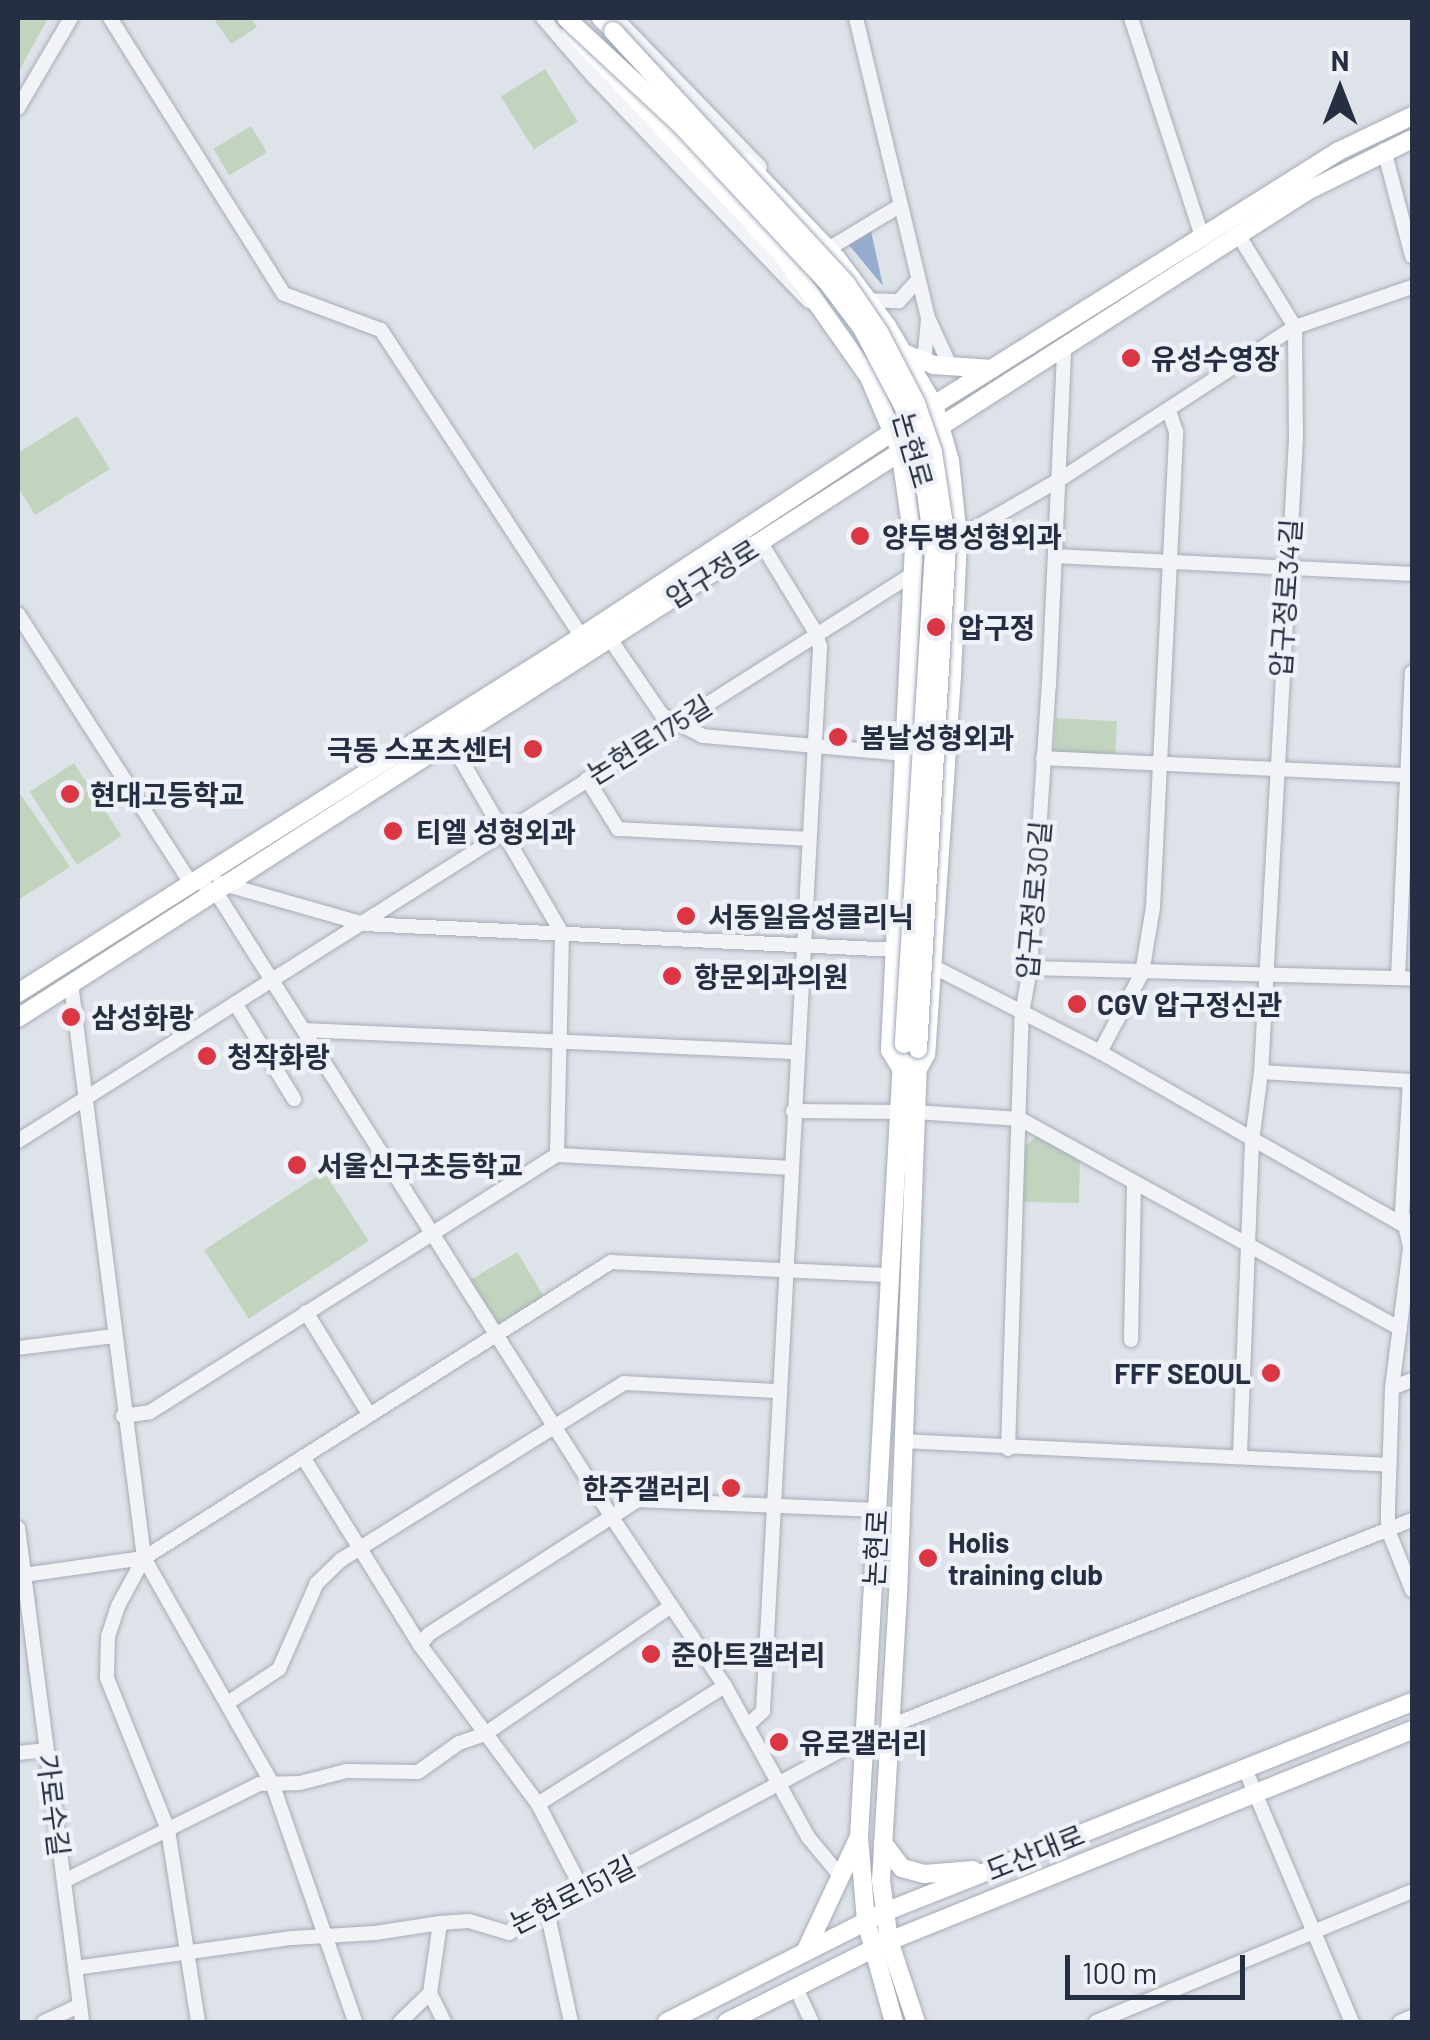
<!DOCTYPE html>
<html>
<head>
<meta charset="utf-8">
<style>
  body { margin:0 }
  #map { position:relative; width:1430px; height:2040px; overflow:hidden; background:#dee2e9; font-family:Barlow,"Noto Sans KR",sans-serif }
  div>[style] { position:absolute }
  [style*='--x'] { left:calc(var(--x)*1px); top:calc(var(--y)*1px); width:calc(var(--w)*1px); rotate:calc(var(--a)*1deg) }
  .green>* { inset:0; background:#c2d4be; transform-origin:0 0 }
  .water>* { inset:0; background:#95acce }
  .roads { filter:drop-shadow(0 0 2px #a6acb7) drop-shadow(0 0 2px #a6acb7) }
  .minor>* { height:14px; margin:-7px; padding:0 7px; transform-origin:7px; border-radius:7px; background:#f1f3f7 }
  .major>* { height:18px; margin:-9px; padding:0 9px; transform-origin:9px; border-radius:9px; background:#fff }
  .bridges { filter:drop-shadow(0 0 2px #9ca5b6) drop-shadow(0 0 2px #9ca5b6) }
  .major-bridge>* { height:18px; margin:-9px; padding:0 9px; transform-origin:9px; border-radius:9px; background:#fff }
  .dots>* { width:28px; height:28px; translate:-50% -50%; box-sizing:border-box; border:5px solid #eef1f7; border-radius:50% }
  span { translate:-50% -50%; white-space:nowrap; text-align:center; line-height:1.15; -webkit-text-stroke:9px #eef1f7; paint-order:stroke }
  .poi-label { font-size:28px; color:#252e42; font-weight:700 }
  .left { translate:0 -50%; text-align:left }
  .right { translate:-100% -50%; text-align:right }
  .street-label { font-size:28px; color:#252e42 }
  .frame { position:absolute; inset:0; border:20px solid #252e42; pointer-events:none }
  .north { position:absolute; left:1290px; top:40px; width:100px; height:100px; -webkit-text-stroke:8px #eef1f7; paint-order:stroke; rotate:0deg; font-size:28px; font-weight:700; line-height:40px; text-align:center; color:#252e42 }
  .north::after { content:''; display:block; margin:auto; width:35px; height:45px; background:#252e42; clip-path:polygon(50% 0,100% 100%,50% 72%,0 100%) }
  .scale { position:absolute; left:1065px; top:1955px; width:180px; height:45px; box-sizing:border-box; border:5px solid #252e42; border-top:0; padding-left:12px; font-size:30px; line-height:35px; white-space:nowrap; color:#252e42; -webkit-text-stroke:8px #eef1f7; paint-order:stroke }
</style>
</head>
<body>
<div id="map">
  <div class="green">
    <div style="clip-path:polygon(18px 18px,48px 18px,18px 73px)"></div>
    <div style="clip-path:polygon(251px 18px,257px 27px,231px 44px,214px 19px)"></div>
    <div style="left:545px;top:69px;width:62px;height:52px;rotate:58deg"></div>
    <div style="left:251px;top:126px;width:31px;height:44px;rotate:59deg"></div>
    <div style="clip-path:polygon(77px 416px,110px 469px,35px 515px,18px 487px,18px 453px)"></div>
    <div style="left:1056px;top:718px;width:61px;height:37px;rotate:3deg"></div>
    <div style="left:74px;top:763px;width:87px;height:53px;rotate:57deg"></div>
    <div style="clip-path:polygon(21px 795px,70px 867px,18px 900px,18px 797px)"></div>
    <div style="clip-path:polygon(1039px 1134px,1080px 1158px,1079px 1203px,1022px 1202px,1023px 1147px)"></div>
    <div style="left:324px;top:1172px;width:82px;height:143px;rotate:57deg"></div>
    <div style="left:517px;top:1252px;width:54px;height:60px;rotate:59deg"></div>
  </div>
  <div class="water">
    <div style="clip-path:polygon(871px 231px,883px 286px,849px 245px)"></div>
  </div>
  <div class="roads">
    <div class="minor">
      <div style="--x:110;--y:18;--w:326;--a:57.8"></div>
      <div style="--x:284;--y:294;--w:103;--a:20.4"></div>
      <div style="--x:381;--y:330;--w:376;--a:56.8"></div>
      <div style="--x:543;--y:18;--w:77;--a:49.2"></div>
      <div style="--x:593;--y:76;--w:312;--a:46.2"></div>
      <div style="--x:616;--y:18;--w:207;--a:46"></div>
      <div style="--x:856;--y:18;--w:309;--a:76.5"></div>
      <div style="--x:928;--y:319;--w:43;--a:95.3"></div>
      <div style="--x:1131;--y:18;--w:232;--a:72"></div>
      <div style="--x:18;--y:108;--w:104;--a:-59.5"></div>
      <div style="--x:1384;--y:150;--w:110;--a:75.2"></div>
      <div style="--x:1239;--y:236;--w:107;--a:58.4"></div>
      <div style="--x:1295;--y:327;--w:112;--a:89.5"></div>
      <div style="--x:1296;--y:439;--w:634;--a:93.16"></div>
      <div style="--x:1261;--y:1072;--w:70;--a:97.4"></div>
      <div style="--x:1252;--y:1141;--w:316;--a:92.2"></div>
      <div style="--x:833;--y:246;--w:79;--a:-31.1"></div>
      <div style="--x:866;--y:300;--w:33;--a:2"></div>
      <div style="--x:899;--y:301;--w:28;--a:-48"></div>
      <div style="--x:929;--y:320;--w:53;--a:65.4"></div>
      <div style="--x:958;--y:538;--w:116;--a:-29.9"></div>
      <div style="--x:1059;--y:480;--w:281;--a:-33"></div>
      <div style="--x:1295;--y:327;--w:124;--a:-18.9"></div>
      <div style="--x:1056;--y:556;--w:356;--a:2.9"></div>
      <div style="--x:18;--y:614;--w:318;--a:57.3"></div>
      <div style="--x:606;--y:633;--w:99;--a:55.7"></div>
      <div style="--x:662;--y:715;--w:46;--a:27.1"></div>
      <div style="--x:703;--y:736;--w:204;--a:5.1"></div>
      <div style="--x:449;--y:739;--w:225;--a:59.8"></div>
      <div style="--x:562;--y:933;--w:222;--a:91.3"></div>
      <div style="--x:1043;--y:758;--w:364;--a:2.7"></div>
      <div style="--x:587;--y:779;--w:59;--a:58.2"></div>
      <div style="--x:618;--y:829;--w:191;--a:3"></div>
      <div style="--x:220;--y:883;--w:150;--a:15.9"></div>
      <div style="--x:364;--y:924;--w:534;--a:2.79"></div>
      <div style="--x:206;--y:888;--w:9;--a:18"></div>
      <div style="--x:215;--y:891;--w:14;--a:56"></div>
      <div style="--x:223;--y:903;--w:725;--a:57.67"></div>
      <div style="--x:611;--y:1516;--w:205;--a:56.2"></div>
      <div style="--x:725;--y:1686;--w:172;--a:61.2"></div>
      <div style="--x:808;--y:1837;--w:47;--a:50.2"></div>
      <div style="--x:932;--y:966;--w:189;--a:27.1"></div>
      <div style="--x:1100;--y:1052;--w:351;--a:29.7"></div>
      <div style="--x:1030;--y:968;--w:382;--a:1.6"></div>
      <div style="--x:1398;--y:978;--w:306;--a:-87.4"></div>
      <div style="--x:71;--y:983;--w:580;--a:82.76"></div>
      <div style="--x:144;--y:1558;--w:259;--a:60.4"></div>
      <div style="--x:272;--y:1783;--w:253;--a:70.8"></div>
      <div style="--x:235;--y:1003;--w:113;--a:58.4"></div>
      <div style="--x:305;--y:1030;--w:491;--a:2.6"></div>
      <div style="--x:1100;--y:1052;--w:89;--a:-62"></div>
      <div style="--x:1142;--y:973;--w:67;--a:-80.5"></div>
      <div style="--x:1153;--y:907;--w:476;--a:-87.2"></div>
      <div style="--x:1176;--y:432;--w:22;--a:-108"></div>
      <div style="--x:1261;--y:1072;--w:151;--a:3.4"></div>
      <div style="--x:1410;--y:1081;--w:131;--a:93.5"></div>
      <div style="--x:1402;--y:1212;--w:37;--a:77"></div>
      <div style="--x:1410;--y:1248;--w:141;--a:97.3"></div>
      <div style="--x:1392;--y:1388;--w:123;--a:91.9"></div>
      <div style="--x:1388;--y:1511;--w:19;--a:90"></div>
      <div style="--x:1388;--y:1530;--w:65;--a:68.2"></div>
      <div style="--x:793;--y:1111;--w:107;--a:0.5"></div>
      <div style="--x:915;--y:1112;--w:105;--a:3.8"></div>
      <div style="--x:1020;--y:1119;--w:434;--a:28.9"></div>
      <div style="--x:18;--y:1141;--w:1059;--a:-32.36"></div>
      <div style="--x:306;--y:1312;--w:120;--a:58.3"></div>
      <div style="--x:1131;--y:1340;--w:157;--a:-88.9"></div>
      <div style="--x:18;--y:1348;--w:98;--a:-7.1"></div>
      <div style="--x:1392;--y:1388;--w:22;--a:-22"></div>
      <div style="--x:123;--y:1416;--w:27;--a:-8"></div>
      <div style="--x:150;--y:1412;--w:481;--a:-32.3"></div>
      <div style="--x:557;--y:1155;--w:232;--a:3.2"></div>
      <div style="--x:903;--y:1441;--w:487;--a:2.8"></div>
      <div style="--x:1008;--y:1449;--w:435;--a:-88.2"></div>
      <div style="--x:1022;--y:1014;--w:47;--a:-80.1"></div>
      <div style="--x:1030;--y:968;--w:285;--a:-86.2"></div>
      <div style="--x:1049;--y:684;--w:333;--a:-87.4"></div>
      <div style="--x:303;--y:1457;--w:221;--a:58.1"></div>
      <div style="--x:420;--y:1645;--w:198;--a:53.4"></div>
      <div style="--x:538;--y:1804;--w:96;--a:62.6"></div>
      <div style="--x:18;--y:1528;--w:498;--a:82.6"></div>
      <div style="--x:144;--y:1558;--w:55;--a:118.4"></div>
      <div style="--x:118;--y:1606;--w:32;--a:108"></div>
      <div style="--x:108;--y:1636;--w:42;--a:91.4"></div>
      <div style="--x:107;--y:1678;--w:164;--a:68.1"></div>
      <div style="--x:168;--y:1830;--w:194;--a:81.1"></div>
      <div style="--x:24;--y:1575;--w:121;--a:-8.1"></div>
      <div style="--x:144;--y:1558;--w:553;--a:-32.37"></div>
      <div style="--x:611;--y:1262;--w:280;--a:2.7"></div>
      <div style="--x:420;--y:1645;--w:14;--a:-51"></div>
      <div style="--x:429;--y:1634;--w:248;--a:-32.7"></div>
      <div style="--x:638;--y:1500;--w:239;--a:2.4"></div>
      <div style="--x:229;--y:1702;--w:60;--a:-33.4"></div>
      <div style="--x:279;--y:1669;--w:94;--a:-66.2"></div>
      <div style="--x:317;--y:1583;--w:33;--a:-44"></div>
      <div style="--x:341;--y:1560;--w:334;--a:-32"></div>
      <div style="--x:624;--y:1383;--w:154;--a:3"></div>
      <div style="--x:747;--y:1726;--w:22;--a:-43"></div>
      <div style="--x:763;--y:1711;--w:1066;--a:-86.93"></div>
      <div style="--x:820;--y:647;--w:15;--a:-106"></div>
      <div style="--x:816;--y:633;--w:105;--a:-121.4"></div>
      <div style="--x:890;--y:1726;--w:561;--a:-21.54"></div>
      <div style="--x:18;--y:1753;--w:29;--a:-6"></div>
      <div style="--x:1245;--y:1769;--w:275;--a:67.1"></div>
      <div style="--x:538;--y:1804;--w:221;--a:-32.3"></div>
      <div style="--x:64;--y:1881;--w:218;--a:-26.4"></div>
      <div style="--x:259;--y:1784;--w:41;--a:-1.4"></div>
      <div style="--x:300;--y:1783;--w:48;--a:-14.6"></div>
      <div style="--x:346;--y:1771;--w:72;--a:0.8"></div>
      <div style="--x:418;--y:1772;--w:50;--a:-35.3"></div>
      <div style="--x:459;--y:1743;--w:28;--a:-19"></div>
      <div style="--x:485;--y:1734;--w:226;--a:-34.5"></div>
      <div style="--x:547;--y:1911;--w:114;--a:77.8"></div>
      <div style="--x:440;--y:1923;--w:71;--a:98.1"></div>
      <div style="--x:430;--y:1993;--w:32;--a:64"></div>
      <div style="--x:75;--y:1968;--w:219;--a:-7.9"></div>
      <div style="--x:292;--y:1938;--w:83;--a:-3.4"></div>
      <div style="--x:375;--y:1933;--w:66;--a:-8.7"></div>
      <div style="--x:440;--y:1923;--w:29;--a:-4"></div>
      <div style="--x:469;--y:1921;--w:42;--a:16.7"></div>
      <div style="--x:509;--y:1933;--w:85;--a:-31.1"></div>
      <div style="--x:582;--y:1889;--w:320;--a:-28.2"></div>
      <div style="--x:795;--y:1986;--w:40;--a:65"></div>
      <div style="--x:44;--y:2022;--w:40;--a:-25"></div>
      <div style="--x:400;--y:2022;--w:42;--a:-44"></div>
      <div style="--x:1096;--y:2022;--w:342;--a:-22.5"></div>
      <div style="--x:1400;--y:2022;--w:13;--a:-23"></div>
    </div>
    <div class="major">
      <div style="--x:601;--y:18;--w:29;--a:46"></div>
      <div style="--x:571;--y:30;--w:309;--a:46.7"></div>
      <div style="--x:783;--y:255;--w:149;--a:54.8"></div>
      <div style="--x:869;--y:377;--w:79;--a:67"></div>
      <div style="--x:900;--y:450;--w:97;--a:81.7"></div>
      <div style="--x:914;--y:546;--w:505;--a:92.73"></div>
      <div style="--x:890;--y:1050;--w:23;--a:59"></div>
      <div style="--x:746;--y:163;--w:132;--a:46.5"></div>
      <div style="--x:837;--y:259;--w:84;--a:53.3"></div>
      <div style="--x:887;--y:326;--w:92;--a:59.3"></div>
      <div style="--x:934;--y:405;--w:58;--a:74.1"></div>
      <div style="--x:950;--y:461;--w:77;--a:84.1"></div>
      <div style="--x:958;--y:538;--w:138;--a:92.5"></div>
      <div style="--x:952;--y:676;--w:379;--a:93.9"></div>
      <div style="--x:926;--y:1054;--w:19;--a:118"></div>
      <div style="--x:903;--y:353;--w:33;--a:21"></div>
      <div style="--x:934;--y:365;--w:58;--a:3.9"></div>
      <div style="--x:18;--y:993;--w:636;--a:-32.29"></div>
      <div style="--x:556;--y:653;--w:452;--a:-33.3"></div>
      <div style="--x:934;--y:405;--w:478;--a:-32.1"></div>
      <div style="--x:1339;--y:151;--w:81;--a:-25.6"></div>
      <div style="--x:18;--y:1018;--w:1531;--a:-32.68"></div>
      <div style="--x:1307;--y:191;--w:117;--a:-26.3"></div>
      <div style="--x:883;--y:1843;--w:31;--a:53"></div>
      <div style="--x:902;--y:1868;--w:23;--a:15"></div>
      <div style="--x:924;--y:1874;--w:49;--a:-4.7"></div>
      <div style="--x:807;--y:1948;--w:123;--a:-64.9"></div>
      <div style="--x:667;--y:2022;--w:244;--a:-26.8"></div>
      <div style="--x:885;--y:1912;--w:567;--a:-21.73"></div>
      <div style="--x:727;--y:2022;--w:181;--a:-26.6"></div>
      <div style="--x:889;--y:1941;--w:564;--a:-21.97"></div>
      <div style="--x:894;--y:2022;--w:105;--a:-105.5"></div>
      <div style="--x:866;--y:1921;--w:84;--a:-94.8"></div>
      <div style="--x:859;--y:1837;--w:778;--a:-86.83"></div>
      <div style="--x:916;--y:2022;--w:85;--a:-108.4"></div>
      <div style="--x:889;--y:1941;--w:61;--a:-97.6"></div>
      <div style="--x:881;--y:1881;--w:287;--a:-86.6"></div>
      <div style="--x:898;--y:1595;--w:536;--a:-87.86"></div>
    </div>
  </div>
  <div class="bridges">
    <div class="major-bridge">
      <div style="--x:566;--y:18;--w:156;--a:42.9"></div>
      <div style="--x:680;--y:124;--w:219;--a:47"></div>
      <div style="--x:829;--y:284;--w:55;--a:53.1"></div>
      <div style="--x:862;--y:328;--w:93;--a:62.3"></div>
      <div style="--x:905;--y:410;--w:51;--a:71.6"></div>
      <div style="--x:921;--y:458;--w:93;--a:82"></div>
      <div style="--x:934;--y:550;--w:495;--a:93.5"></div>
      <div style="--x:613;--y:31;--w:345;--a:47.3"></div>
      <div style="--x:847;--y:285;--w:57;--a:55.8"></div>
      <div style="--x:879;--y:332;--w:80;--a:62.5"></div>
      <div style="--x:916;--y:403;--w:52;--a:70.9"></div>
      <div style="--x:933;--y:452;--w:94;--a:81.4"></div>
      <div style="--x:947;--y:545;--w:505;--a:93.29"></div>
    </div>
  </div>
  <div class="dots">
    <div style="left:1131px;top:358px;background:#dd3542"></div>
    <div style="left:860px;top:536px;background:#dd3542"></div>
    <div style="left:936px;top:627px;background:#dd3542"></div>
    <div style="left:838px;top:737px;background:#dd3542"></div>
    <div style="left:533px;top:749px;background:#dd3542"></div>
    <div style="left:70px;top:794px;background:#dd3542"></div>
    <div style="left:393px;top:831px;background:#dd3542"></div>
    <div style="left:686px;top:916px;background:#dd3542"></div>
    <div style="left:672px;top:976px;background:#dd3542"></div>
    <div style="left:1077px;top:1004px;background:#dd3542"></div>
    <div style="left:71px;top:1017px;background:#dd3542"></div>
    <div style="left:207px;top:1056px;background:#dd3542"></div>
    <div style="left:297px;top:1165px;background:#dd3542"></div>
    <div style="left:1271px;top:1373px;background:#dd3542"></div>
    <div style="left:731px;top:1488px;background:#dd3542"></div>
    <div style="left:928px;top:1558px;background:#dd3542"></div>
    <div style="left:651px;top:1654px;background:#dd3542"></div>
    <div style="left:779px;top:1742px;background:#dd3542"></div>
  </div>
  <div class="poi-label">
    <span class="left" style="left:1151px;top:358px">유성수영장</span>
    <span class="left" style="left:882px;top:536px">양두병성형외과</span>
    <span class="left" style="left:958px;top:627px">압구정</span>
    <span class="left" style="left:860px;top:737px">봄날성형외과</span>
    <span class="right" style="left:513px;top:749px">극동 스포츠센터</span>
    <span class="left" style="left:90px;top:794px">현대고등학교</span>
    <span class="left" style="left:416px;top:831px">티엘 성형외과</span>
    <span class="left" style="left:708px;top:916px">서동일음성클리닉</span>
    <span class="left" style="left:694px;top:976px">항문외과의원</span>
    <span class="left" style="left:1097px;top:1004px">CGV 압구정신관</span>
    <span class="left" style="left:91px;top:1017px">삼성화랑</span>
    <span class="left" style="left:227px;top:1056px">청작화랑</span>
    <span class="left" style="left:317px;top:1165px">서울신구초등학교</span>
    <span class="right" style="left:1251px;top:1373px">FFF SEOUL</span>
    <span class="right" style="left:711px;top:1488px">한주갤러리</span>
    <span class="left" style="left:948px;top:1558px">Holis<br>training club</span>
    <span class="left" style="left:671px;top:1654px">준아트갤러리</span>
    <span class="left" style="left:799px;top:1742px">유로갤러리</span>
  </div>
  <div class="street-label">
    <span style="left:914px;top:450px;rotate:74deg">논현로</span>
    <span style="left:712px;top:573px;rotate:-32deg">압구정로</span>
    <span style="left:1285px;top:598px;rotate:-86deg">압구정로34길</span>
    <span style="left:649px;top:739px;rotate:-32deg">논현로175길</span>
    <span style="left:1033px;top:900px;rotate:-85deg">압구정로30길</span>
    <span style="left:875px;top:1548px;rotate:-87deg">논현로</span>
    <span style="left:54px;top:1805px;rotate:83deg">가로수길</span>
    <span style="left:1035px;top:1852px;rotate:-22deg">도산대로</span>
    <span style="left:572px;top:1894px;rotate:-27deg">논현로151길</span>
  </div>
  <div class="frame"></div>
  <div class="north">N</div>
  <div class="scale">100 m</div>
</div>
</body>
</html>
